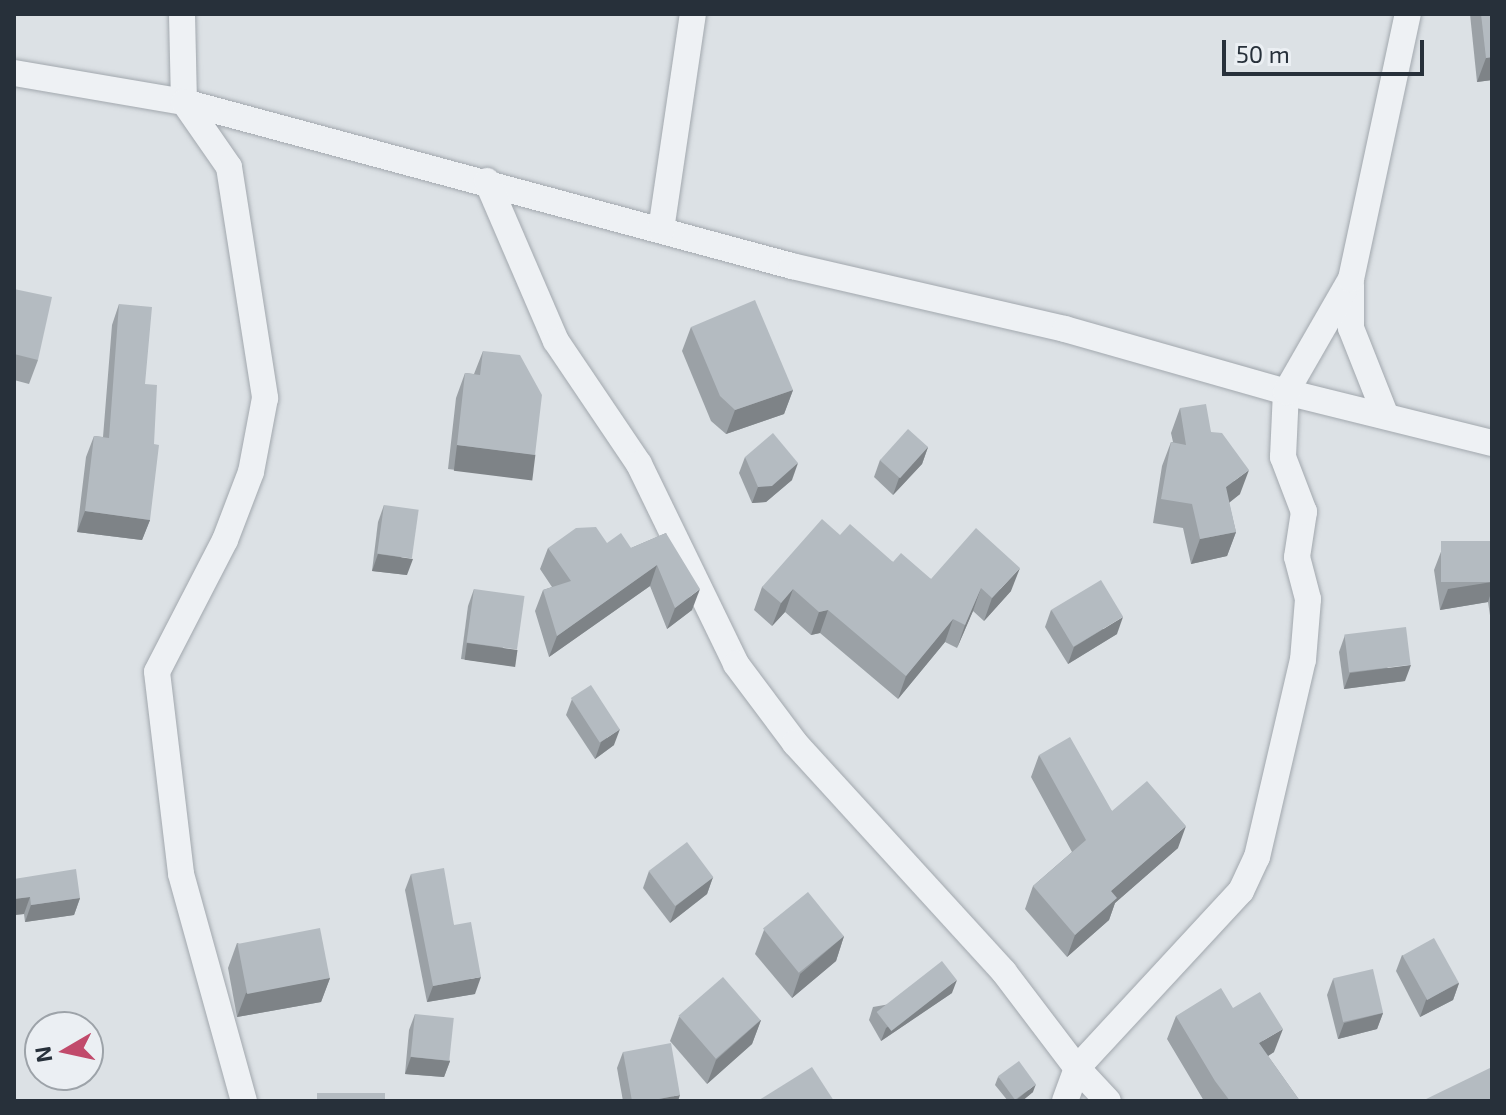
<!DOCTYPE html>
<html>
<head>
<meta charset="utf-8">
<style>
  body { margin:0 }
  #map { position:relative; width:1506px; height:1115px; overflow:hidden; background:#dce1e5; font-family:"Exo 2",sans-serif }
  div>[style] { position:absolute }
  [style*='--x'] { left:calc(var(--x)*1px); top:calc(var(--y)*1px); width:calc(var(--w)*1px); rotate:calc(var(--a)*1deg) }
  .roads { filter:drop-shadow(0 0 2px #a2a8ae) drop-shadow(0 0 2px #a2a8ae) }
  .minor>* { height:26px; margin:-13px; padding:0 13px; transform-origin:13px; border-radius:13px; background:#eef1f4 }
  .wall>* { inset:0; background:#9ba1a6 }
  .shaded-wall>* { inset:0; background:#7e8387; transform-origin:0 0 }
  .building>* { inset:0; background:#b4bbc1; transform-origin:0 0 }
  span { translate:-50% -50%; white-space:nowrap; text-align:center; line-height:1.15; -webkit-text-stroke:6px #ebeff3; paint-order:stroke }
  .frame { position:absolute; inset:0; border:16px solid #27303a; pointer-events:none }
  .north { position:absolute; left:24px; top:1011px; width:80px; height:80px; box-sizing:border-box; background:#ebeff3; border:2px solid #9da3a9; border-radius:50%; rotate:261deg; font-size:22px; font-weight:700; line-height:32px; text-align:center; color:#27303a }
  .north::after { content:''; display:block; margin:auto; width:28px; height:36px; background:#c14a6b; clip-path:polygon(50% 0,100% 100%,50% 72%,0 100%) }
  .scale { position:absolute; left:1222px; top:40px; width:202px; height:36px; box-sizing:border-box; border:4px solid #27303a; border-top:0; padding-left:10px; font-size:24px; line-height:28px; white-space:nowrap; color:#27303a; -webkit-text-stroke:6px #ebeff3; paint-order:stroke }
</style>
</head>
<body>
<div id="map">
  <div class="roads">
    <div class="minor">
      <div style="--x:182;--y:14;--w:88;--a:88.7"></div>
      <div style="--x:184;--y:102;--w:79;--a:55.3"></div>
      <div style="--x:229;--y:167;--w:234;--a:81.1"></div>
      <div style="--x:265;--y:398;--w:75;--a:100.7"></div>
      <div style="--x:251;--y:472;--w:73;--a:110.9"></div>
      <div style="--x:225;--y:540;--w:148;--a:117.3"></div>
      <div style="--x:157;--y:672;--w:203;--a:83.2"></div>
      <div style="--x:181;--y:874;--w:236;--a:74.5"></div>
      <div style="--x:14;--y:73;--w:172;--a:9.7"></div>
      <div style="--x:184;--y:102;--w:630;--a:15.1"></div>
      <div style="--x:792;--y:266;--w:280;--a:13"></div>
      <div style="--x:1065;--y:329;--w:230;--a:15.9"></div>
      <div style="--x:1286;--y:392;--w:212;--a:13.9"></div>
      <div style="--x:487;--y:181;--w:174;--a:66.7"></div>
      <div style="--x:556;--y:341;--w:148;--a:56"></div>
      <div style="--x:639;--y:464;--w:222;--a:64.1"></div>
      <div style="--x:736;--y:664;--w:99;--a:53.2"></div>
      <div style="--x:795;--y:743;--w:310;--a:47.6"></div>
      <div style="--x:1004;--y:972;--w:121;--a:52.8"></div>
      <div style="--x:1077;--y:1068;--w:45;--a:46.8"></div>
      <div style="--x:661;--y:230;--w:218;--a:-81.6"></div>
      <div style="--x:1351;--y:285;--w:43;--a:90"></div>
      <div style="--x:1351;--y:328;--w:92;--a:68.4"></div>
      <div style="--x:1065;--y:1101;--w:35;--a:-70"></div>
      <div style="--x:1077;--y:1068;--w:241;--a:-47.2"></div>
      <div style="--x:1241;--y:891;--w:38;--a:-65"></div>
      <div style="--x:1257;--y:857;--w:202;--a:-76.9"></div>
      <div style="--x:1303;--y:660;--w:61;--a:-85.3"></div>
      <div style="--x:1308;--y:599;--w:43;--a:-104.7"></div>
      <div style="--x:1297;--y:557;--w:46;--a:-81.2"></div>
      <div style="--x:1304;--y:512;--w:59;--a:-110.9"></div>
      <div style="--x:1283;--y:457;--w:65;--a:-87.4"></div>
      <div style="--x:1286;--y:392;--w:130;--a:-60.1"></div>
      <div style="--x:1351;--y:279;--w:271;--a:-77.9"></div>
    </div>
  </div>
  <div class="wall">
    <div style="clip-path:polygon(1470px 14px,1492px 14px,1492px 80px,1477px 82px)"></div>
    <div style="clip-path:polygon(14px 289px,38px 360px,29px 384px,14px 380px)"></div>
    <div style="clip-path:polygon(119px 304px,145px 384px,150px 520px,142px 540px,77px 532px,86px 457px,94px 436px,103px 437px,112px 325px)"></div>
    <div style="clip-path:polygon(691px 327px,793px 390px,784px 414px,726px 434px,711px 421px,682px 351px)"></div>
    <div style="clip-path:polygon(483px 351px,535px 455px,527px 479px,448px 469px,456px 398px,465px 373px,474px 374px)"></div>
    <div style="clip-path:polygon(1180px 408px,1211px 432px,1240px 494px,1229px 503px,1236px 532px,1227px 556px,1191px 564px,1183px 528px,1153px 523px,1162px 466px,1171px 442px,1173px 442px,1171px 433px)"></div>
    <div style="clip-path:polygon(928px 447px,922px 464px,893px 495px,874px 477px,880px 460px)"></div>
    <div style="clip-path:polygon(745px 457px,792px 480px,766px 502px,752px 503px,739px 473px)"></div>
    <div style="clip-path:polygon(384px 505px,407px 575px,372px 571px,378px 522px)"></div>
    <div style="clip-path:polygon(666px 533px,692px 610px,667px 629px,650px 586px,549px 657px,535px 611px,543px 590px,552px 587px,540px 569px,548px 548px,607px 543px,631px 548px)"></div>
    <div style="clip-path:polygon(840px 535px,893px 562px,931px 579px,1011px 591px,984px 621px,973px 611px,957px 648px,945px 642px,898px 699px,820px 633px,811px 635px,785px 612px,772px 626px,754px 610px,762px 587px)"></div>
    <div style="clip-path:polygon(1492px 541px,1492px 629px,1488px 602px,1440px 610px,1434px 570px,1442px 549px)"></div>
    <div style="clip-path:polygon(474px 589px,512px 666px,461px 659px,468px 606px)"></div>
    <div style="clip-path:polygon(1051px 610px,1117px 634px,1068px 664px,1045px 627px)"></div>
    <div style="clip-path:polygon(1345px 635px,1405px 681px,1344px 689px,1339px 652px)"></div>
    <div style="clip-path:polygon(572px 699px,614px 745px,595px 759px,566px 715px)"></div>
    <div style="clip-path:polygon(1039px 755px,1112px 811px,1178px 848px,1115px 903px,1109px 920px,1067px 957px,1025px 909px,1033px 886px,1072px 852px,1031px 777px)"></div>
    <div style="clip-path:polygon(649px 871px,713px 877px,707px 894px,670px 923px,643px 888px)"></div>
    <div style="clip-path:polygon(411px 874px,454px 925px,475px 994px,427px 1002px,405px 890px)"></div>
    <div style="clip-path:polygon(14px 879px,80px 898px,74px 915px,25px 922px,24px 914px,14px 915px)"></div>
    <div style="clip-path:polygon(764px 930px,844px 936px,836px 961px,792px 998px,755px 954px)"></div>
    <div style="clip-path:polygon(237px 943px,330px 978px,321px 1002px,237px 1017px,228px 968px)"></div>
    <div style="clip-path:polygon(1402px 955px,1459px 983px,1453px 1000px,1420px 1017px,1396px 971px)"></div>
    <div style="clip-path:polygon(1333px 979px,1383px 1013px,1377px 1029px,1338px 1039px,1327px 995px)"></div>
    <div style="clip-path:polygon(952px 993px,881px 1041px,869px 1020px,873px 1007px)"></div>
    <div style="clip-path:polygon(1233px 1008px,1274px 1052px,1268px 1056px,1300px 1101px,1204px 1101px,1167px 1039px,1176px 1016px)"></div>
    <div style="clip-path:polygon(415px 1014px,450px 1061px,444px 1077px,405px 1074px,409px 1030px)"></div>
    <div style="clip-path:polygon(679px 1017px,761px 1020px,752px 1044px,707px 1084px,670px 1041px)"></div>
    <div style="clip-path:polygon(623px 1052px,678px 1101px,623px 1101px,617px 1068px)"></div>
    <div style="clip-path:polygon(998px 1077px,1033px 1092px,1022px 1101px,1008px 1101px,995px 1085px)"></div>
  </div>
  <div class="shaded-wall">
    <div style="clip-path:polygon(1492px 57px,1492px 80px,1477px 82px,1486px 58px)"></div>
    <div style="clip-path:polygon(793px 390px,784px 414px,726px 434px,735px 410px)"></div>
    <div style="left:457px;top:445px;width:79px;height:26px;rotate:7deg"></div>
    <div style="clip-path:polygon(928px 447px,922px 464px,893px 495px,899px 478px)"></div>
    <div style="clip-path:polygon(798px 463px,792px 480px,766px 502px,752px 503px,758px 487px)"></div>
    <div style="clip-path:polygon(1249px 470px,1240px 494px,1217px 512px,1226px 487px)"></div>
    <div style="clip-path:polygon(85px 511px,150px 520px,142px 540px,77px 532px)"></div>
    <div style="clip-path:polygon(1236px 532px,1227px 556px,1191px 564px,1200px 539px)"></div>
    <div style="clip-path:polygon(378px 554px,413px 559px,407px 575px,372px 571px)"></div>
    <div style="clip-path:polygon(657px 565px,650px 586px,549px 657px,557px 636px)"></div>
    <div style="clip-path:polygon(1020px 568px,1011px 591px,984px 621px,992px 598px)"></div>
    <div style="clip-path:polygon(1492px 582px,1492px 590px,1488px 602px,1440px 610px,1448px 589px)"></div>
    <div style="clip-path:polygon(981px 588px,973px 611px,957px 648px,965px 625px)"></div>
    <div style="clip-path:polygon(700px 589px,692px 610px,667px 629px,675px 608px)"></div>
    <div style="clip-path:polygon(793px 589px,785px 612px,772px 626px,781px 603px)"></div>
    <div style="clip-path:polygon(828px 610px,820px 633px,811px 635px,819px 612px)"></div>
    <div style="clip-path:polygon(1123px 617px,1117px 634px,1068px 664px,1074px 647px)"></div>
    <div style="clip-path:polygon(953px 619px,945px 642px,898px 699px,906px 676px)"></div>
    <div style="left:467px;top:643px;width:51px;height:17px;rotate:8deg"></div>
    <div style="clip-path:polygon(1411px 665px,1405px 681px,1344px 689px,1350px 673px)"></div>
    <div style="clip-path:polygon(620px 729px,614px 745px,595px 759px,601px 742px)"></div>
    <div style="clip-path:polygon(1186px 826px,1178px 848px,1115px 903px,1109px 920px,1067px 957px,1075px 935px,1111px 891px)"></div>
    <div style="clip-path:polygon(713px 877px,707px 894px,670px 923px,676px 906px)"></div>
    <div style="clip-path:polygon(30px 897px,24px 914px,14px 915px,14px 899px)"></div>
    <div style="clip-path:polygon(80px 898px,74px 915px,25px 922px,31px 905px)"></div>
    <div style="clip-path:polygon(844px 936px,836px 961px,792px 998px,800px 974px)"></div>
    <div style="clip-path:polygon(481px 977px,475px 994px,427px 1002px,433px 986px)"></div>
    <div style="clip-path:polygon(330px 978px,321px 1002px,237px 1017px,246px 993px)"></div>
    <div style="clip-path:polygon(957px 980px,952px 993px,881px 1041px,886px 1028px)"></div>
    <div style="clip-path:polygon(1459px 983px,1453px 1000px,1420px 1017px,1426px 1000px)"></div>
    <div style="clip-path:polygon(1383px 1013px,1377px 1029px,1338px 1039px,1344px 1023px)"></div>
    <div style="clip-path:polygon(761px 1020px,752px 1044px,707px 1084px,716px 1060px)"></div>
    <div style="clip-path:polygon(1283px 1029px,1274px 1052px,1251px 1067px,1259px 1043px)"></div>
    <div style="clip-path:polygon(411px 1057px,450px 1061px,444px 1077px,405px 1074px)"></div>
    <div style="clip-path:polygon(1036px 1084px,1033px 1092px,1022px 1101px,1015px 1101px)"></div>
    <div style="clip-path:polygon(680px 1095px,678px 1101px,648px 1101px)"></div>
  </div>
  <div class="building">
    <div style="clip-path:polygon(1481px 14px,1492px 14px,1492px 57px,1486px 58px)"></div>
    <div style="clip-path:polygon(14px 289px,52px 297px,38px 360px,14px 354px)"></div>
    <div style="clip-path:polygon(755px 300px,793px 390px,735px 410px,720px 396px,691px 327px)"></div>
    <div style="clip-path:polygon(119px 304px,152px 307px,145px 384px,157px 385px,154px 444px,159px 445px,150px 520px,85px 511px,94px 436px,109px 438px)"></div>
    <div style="clip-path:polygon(483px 351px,520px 355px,542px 395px,535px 455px,457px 445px,465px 373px,480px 375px)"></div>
    <div style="clip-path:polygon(1206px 404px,1211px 432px,1222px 433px,1249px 470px,1226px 487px,1236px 532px,1200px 539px,1192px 504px,1161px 499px,1171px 442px,1186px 445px,1180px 408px)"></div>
    <div style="left:908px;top:429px;width:27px;height:42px;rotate:42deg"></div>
    <div style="clip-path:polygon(773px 433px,798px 463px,772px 486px,758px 487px,745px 457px)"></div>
    <div style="left:384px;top:505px;width:35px;height:49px;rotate:8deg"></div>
    <div style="clip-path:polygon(822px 519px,840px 535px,850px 524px,893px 562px,901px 553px,931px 579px,976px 528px,1020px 568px,992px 598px,981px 588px,965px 625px,953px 619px,906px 676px,828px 610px,819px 612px,793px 589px,781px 603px,762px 587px)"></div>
    <div style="clip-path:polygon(596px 527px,607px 543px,621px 533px,631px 548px,666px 533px,700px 589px,675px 608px,657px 565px,557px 636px,543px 590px,571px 581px,548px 548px,576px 528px)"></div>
    <div style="left:1492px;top:541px;width:41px;height:51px;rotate:90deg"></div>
    <div style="left:1101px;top:580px;width:43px;height:58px;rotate:59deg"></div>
    <div style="left:474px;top:589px;width:51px;height:54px;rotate:8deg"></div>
    <div style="left:1406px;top:627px;width:38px;height:62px;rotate:83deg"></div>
    <div style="left:591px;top:685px;width:53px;height:24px;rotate:57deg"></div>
    <div style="clip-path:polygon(1070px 737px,1112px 811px,1147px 781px,1186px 826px,1111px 891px,1117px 898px,1075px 935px,1033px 886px,1086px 840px,1039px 755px)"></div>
    <div style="left:687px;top:842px;width:44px;height:48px;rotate:53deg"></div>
    <div style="clip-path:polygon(444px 868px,454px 925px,471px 922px,481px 977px,433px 986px,411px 874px)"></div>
    <div style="clip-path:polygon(76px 869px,80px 898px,31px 905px,30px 897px,14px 899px,14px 879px)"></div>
    <div style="left:808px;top:892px;width:57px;height:58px;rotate:51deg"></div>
    <div style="left:320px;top:928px;width:51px;height:84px;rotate:79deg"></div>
    <div style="left:1434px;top:938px;width:51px;height:36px;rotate:61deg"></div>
    <div style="left:942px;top:961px;width:24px;height:83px;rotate:52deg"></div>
    <div style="left:1373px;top:969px;width:45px;height:41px;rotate:77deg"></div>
    <div style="left:723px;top:977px;width:57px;height:59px;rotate:49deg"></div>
    <div style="clip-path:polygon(1221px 988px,1233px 1008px,1260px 992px,1283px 1029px,1259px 1043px,1300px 1101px,1230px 1101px,1215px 1081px,1176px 1016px)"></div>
    <div style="left:415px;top:1014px;width:39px;height:43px;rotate:6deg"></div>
    <div style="clip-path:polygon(671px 1043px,680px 1095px,648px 1101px,632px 1101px,623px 1052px)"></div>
    <div style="left:1019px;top:1061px;width:29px;height:26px;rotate:54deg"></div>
    <div style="clip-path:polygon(812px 1067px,834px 1101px,759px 1101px,759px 1100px)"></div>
    <div style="clip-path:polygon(1492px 1067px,1492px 1101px,1422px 1101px)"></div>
    <div style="left:317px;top:1093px;width:68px;height:8px"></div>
  </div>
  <div class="frame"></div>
  <div class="north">N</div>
  <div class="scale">50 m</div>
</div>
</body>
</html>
